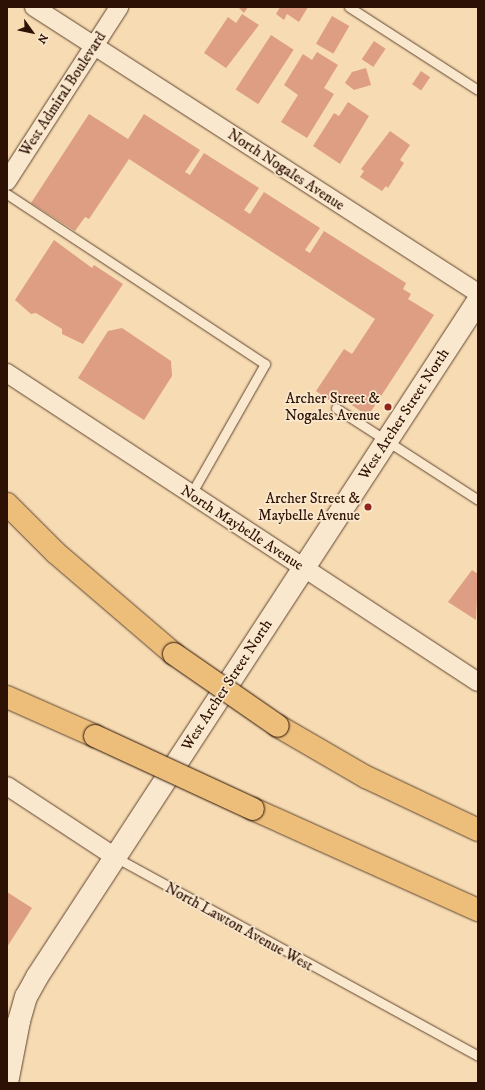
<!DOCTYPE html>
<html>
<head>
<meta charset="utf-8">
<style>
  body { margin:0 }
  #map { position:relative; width:485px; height:1090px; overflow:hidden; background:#f7dcb3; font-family:"IM FELL DW Pica",serif }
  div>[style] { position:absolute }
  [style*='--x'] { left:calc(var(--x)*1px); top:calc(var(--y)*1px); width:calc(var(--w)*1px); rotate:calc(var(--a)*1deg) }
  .building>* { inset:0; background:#dd9e83; transform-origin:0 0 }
  .roads { filter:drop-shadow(0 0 1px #604430) drop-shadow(0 0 1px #604430) }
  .service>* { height:9px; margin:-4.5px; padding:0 4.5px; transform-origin:4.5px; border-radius:4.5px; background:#fae8ce }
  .minor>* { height:18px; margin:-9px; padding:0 9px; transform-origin:9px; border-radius:9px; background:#fae8ce }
  .tertiary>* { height:22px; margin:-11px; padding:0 11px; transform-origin:11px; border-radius:11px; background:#fae8ce }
  .motorway>* { height:22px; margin:-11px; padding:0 11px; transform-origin:11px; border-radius:11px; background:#ecbe7a }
  .bridges { filter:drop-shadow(0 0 1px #2d1104) drop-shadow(0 0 1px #2d1104) }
  .motorway-bridge>* { height:22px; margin:-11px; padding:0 11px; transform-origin:11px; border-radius:11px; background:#ecbe7a }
  .dots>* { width:11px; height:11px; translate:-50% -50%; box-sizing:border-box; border:2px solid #fae8ce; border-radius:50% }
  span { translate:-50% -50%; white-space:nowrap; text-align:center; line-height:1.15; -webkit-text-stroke:3.5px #fae8ce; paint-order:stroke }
  .street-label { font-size:15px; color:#2d1104 }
  .poi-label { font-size:15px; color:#2d1104 }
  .right { translate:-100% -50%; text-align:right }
  .frame { position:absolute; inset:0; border:8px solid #2d1104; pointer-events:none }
  .north { position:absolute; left:12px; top:12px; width:40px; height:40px; -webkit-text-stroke:3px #fae8ce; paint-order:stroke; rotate:123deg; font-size:11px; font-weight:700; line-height:16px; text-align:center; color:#2d1104 }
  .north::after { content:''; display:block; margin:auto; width:14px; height:18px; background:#2d1104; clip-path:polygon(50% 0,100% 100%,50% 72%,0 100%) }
</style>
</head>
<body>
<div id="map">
  <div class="building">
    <div style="clip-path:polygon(238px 7px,248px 7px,244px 13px)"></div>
    <div style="clip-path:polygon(280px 7px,308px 7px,299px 22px,287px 14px,284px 20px,276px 14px)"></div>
    <div style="clip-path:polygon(242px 14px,259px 25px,226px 68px,204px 53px,228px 17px,236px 23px)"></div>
    <div style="left:332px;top:16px;width:20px;height:32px;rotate:30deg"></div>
    <div style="left:271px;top:35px;width:27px;height:65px;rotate:33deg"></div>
    <div style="left:374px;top:41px;width:14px;height:22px;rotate:34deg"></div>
    <div style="clip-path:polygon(317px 52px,338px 65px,324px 88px,334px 94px,307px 138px,281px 122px,298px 95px,284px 85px,303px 54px,312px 60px)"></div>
    <div style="clip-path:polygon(366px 68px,371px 85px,354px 90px,345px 83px,352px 72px)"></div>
    <div style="left:421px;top:71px;width:11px;height:16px;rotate:34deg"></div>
    <div style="clip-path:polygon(348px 102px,369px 116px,340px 164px,313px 146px,334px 113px,339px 116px)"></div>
    <div style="clip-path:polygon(89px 114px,128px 139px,144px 114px,200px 150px,185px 172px,190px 175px,204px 153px,259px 188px,244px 210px,250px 214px,264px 192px,320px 228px,305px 250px,310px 253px,324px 231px,406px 283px,403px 289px,411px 294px,408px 299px,434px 315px,368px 416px,338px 396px,333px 403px,316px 391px,344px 349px,352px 354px,375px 319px,129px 159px,89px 219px,85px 217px,75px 231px,31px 203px)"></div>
    <div style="clip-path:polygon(390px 131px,410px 145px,400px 160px,404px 163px,388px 188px,386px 186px,382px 191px,360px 177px,364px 171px,361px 169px)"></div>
    <div style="clip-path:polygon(54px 240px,92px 268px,94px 265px,123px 284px,83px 344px,62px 334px,62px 329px,36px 313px,31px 314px,15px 300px)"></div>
    <div style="clip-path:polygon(122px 328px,171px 361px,172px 376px,144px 420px,78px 378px,108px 331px)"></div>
    <div style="clip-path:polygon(472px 570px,478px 574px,476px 620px,448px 602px)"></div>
    <div style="clip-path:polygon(7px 892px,32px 908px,7px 947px)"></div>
  </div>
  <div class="roads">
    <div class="service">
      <div style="--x:349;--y:7;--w:153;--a:32.8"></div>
      <div style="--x:7;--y:194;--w:309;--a:33.4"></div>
      <div style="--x:265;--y:364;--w:150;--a:119.6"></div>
      <div style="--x:336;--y:408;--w:169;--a:32.9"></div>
      <div style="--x:115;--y:857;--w:414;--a:28.7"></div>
    </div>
    <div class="minor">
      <div style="--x:34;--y:7;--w:528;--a:32.79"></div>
      <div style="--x:7;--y:181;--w:207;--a:-57.2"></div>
      <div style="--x:7;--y:373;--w:563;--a:33.27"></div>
      <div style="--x:7;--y:786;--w:129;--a:33.3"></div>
    </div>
    <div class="tertiary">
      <div style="--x:7;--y:1083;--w:63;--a:-79"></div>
      <div style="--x:19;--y:1021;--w:25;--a:-74"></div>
      <div style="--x:26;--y:997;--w:23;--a:-61"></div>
      <div style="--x:37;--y:977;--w:807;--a:-56.88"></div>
    </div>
    <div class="motorway">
      <div style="--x:7;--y:504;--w:69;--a:45"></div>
      <div style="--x:56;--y:553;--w:155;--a:40.6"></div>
      <div style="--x:7;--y:697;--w:96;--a:23.9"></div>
      <div style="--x:278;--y:726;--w:102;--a:30.1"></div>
      <div style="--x:366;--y:777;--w:124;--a:25.3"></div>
      <div style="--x:253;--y:809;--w:247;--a:24.2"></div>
    </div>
  </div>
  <div class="bridges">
    <div class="motorway-bridge">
      <div style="--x:174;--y:654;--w:126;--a:34.7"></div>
      <div style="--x:95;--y:736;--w:174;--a:24.8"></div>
    </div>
  </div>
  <div class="dots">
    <div style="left:388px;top:407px;background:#8f2418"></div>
    <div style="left:368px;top:507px;background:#8f2418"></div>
  </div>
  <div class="street-label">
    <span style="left:63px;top:94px;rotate:-57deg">West Admiral Boulevard</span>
    <span style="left:286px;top:170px;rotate:33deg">North Nogales Avenue</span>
    <span style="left:404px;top:414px;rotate:-57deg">West Archer Street North</span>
    <span style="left:242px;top:528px;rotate:33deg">North Maybelle Avenue</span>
    <span style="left:227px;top:685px;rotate:-57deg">West Archer Street North</span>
    <span style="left:239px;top:927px;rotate:29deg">North Lawton Avenue West</span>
  </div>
  <div class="poi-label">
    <span class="right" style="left:380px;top:407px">Archer Street &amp;<br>Nogales Avenue</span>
    <span class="right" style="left:360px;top:507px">Archer Street &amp;<br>Maybelle Avenue</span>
  </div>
  <div class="frame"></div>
  <div class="north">N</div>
</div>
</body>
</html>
